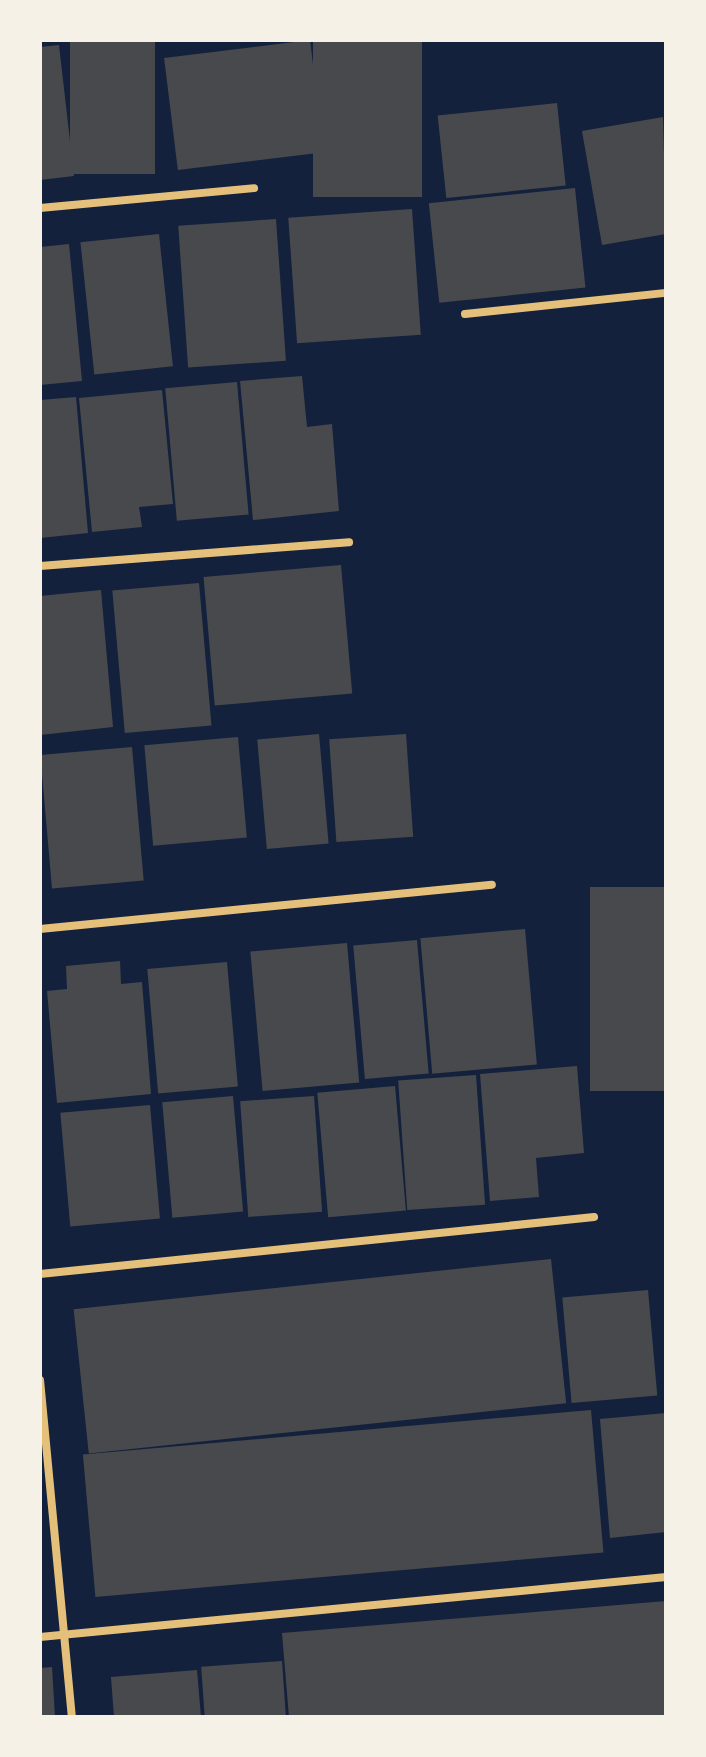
<!DOCTYPE html>
<html>
<head>
<meta charset="utf-8">
<style>
  body { margin:0 }
  #map { position:relative; width:706px; height:1757px; overflow:hidden; background:#14213d; font-family:"Sofia Sans Condensed",sans-serif }
  div>[style] { position:absolute }
  [style*='--x'] { left:calc(var(--x)*1px); top:calc(var(--y)*1px); width:calc(var(--w)*1px); rotate:calc(var(--a)*1deg) }
  .building>* { inset:0; background:#48494c; transform-origin:0 0 }
  .minor>* { height:8px; margin:-4px; padding:0 4px; transform-origin:4px; border-radius:4px; background:#e5c07b }
  span { translate:-50% -50%; white-space:nowrap; text-align:center; line-height:1.15; -webkit-text-stroke:8px #f6f1e7; paint-order:stroke }
  .frame { position:absolute; inset:0; border:42px solid #f6f1e7; pointer-events:none }
</style>
</head>
<body>
<div id="map">
  <div class="building">
    <div style="left:70px;top:40px;width:85px;height:134px"></div>
    <div style="left:310px;top:40px;width:113px;height:147px;rotate:83deg"></div>
    <div style="left:313px;top:40px;width:109px;height:157px"></div>
    <div style="clip-path:polygon(59px 45px,74px 176px,40px 180px,40px 47px)"></div>
    <div style="left:557px;top:103px;width:83px;height:120px;rotate:84deg"></div>
    <div style="clip-path:polygon(663px 117px,666px 234px,602px 245px,582px 131px)"></div>
    <div style="left:575px;top:188px;width:100px;height:147px;rotate:84deg"></div>
    <div style="left:412px;top:209px;width:126px;height:124px;rotate:86deg"></div>
    <div style="left:276px;top:219px;width:142px;height:98px;rotate:86deg"></div>
    <div style="left:159px;top:234px;width:133px;height:79px;rotate:84deg"></div>
    <div style="clip-path:polygon(69px 244px,82px 381px,40px 385px,40px 247px)"></div>
    <div style="clip-path:polygon(302px 376px,307px 427px,332px 424px,339px 511px,253px 520px,240px 381px)"></div>
    <div style="left:237px;top:382px;width:133px;height:72px;rotate:85deg"></div>
    <div style="clip-path:polygon(162px 390px,173px 504px,139px 507px,142px 527px,92px 532px,79px 398px)"></div>
    <div style="clip-path:polygon(76px 397px,88px 533px,40px 538px,40px 400px)"></div>
    <div style="left:341px;top:565px;width:129px;height:138px;rotate:85deg"></div>
    <div style="left:199px;top:583px;width:143px;height:87px;rotate:85deg"></div>
    <div style="clip-path:polygon(101px 590px,113px 727px,40px 735px,40px 596px)"></div>
    <div style="left:319px;top:734px;width:110px;height:62px;rotate:85deg"></div>
    <div style="left:406px;top:734px;width:103px;height:77px;rotate:86deg"></div>
    <div style="left:238px;top:737px;width:101px;height:94px;rotate:85deg"></div>
    <div style="left:132px;top:747px;width:134px;height:92px;rotate:85deg"></div>
    <div style="left:666px;top:887px;width:204px;height:76px;rotate:90deg"></div>
    <div style="left:525px;top:929px;width:136px;height:105px;rotate:85deg"></div>
    <div style="left:417px;top:940px;width:134px;height:64px;rotate:85deg"></div>
    <div style="left:347px;top:943px;width:140px;height:97px;rotate:85deg"></div>
    <div style="clip-path:polygon(120px 961px,121px 984px,142px 982px,151px 1094px,57px 1103px,47px 991px,67px 989px,66px 966px)"></div>
    <div style="left:227px;top:962px;width:125px;height:80px;rotate:85deg"></div>
    <div style="clip-path:polygon(577px 1066px,584px 1153px,536px 1158px,539px 1197px,490px 1201px,480px 1074px)"></div>
    <div style="left:476px;top:1075px;width:130px;height:78px;rotate:86deg"></div>
    <div style="left:395px;top:1086px;width:125px;height:78px;rotate:85deg"></div>
    <div style="left:233px;top:1096px;width:116px;height:71px;rotate:85deg"></div>
    <div style="left:314px;top:1096px;width:116px;height:74px;rotate:86deg"></div>
    <div style="left:150px;top:1105px;width:114px;height:90px;rotate:85deg"></div>
    <div style="left:551px;top:1259px;width:145px;height:480px;rotate:84deg"></div>
    <div style="left:648px;top:1290px;width:106px;height:86px;rotate:85deg"></div>
    <div style="left:591px;top:1410px;width:143px;height:510px;rotate:85deg"></div>
    <div style="clip-path:polygon(666px 1413px,666px 1532px,610px 1538px,600px 1419px)"></div>
    <div style="clip-path:polygon(666px 1601px,666px 1717px,289px 1717px,282px 1633px)"></div>
    <div style="left:282px;top:1661px;width:56px;height:81px;rotate:86deg"></div>
    <div style="clip-path:polygon(52px 1667px,55px 1717px,40px 1717px,40px 1668px)"></div>
    <div style="clip-path:polygon(197px 1670px,201px 1717px,114px 1717px,111px 1677px)"></div>
  </div>
  <div class="minor">
    <div style="--x:40;--y:208;--w:215;--a:-5.3"></div>
    <div style="--x:465;--y:314;--w:202;--a:-6"></div>
    <div style="--x:40;--y:566;--w:310;--a:-4.4"></div>
    <div style="--x:40;--y:929;--w:454;--a:-5.6"></div>
    <div style="--x:40;--y:1274;--w:557;--a:-5.87"></div>
    <div style="--x:40;--y:1380;--w:339;--a:84.6"></div>
    <div style="--x:40;--y:1637;--w:629;--a:-5.47"></div>
  </div>
  <div class="frame"></div>
</div>
</body>
</html>
